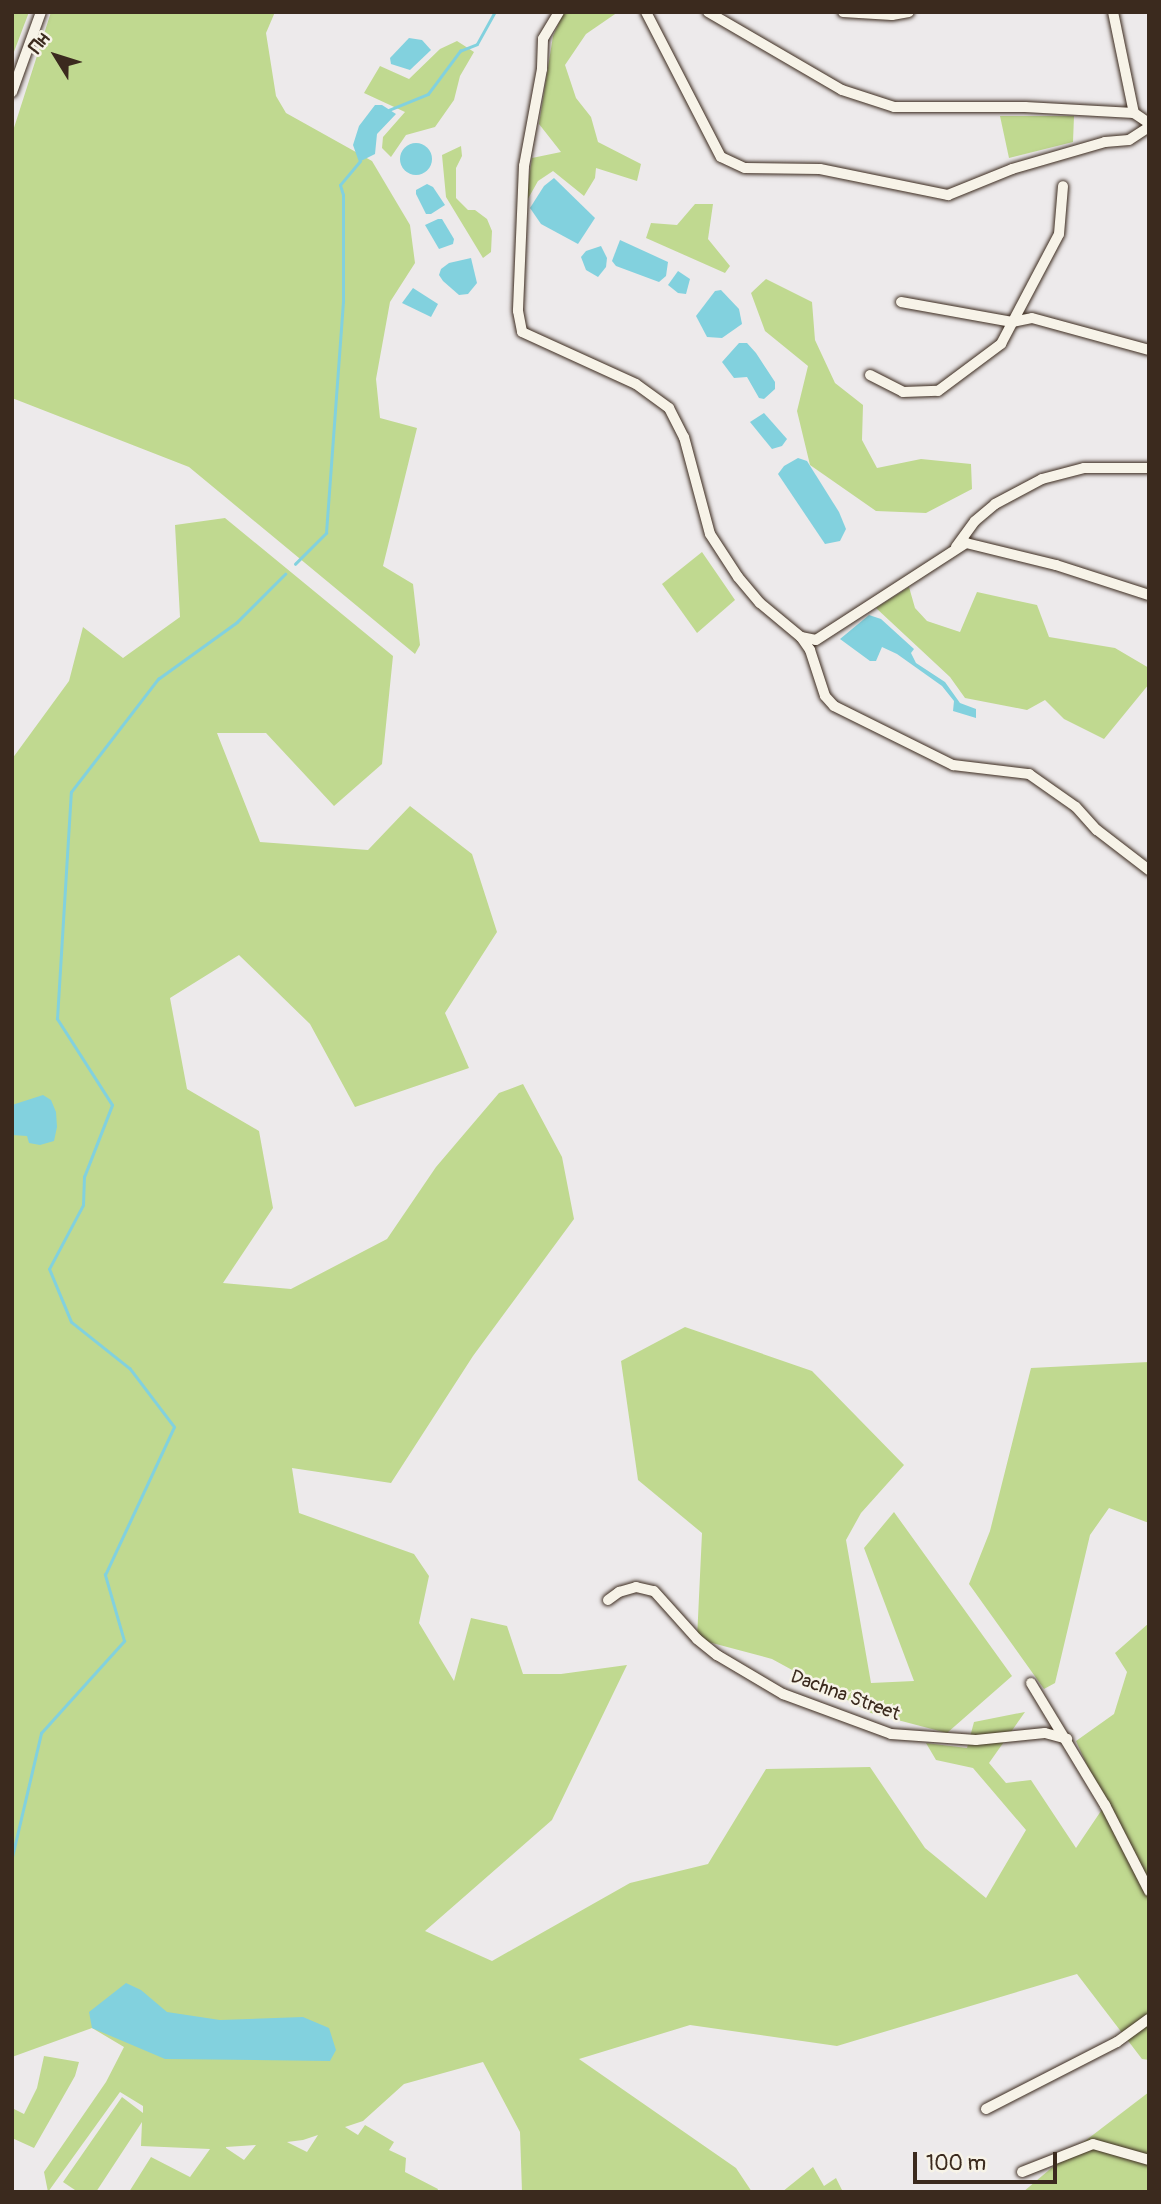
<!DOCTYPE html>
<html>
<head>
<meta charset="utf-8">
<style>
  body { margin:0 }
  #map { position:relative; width:1161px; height:2204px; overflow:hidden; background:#edeaeb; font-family:Pangolin,sans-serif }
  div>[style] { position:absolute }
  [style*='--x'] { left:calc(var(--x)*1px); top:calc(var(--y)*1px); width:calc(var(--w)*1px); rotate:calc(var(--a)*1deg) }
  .green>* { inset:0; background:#c0d990 }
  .water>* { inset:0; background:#82d1de }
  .round { border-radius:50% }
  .stream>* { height:2.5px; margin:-1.25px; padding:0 1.25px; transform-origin:1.25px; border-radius:1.25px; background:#82d1de }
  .roads { filter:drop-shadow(0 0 2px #3b2a1e) drop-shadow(0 0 2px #3b2a1e) }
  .minor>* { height:10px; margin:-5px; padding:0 5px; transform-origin:5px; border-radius:5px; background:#f7f3e8 }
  span { translate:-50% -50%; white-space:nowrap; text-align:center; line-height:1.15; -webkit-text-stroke:5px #f7f3e8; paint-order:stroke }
  .street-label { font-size:19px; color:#3b2a1e }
  .frame { position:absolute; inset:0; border:14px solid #3b2a1e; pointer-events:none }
  .north { position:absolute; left:21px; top:21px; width:70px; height:70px; -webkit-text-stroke:5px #f7f3e8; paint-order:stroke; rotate:308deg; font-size:19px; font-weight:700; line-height:28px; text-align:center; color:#3b2a1e }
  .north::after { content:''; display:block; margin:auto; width:24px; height:32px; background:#3b2a1e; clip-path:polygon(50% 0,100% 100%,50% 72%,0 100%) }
  .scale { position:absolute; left:913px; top:2152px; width:144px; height:32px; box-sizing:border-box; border:4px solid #3b2a1e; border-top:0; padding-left:9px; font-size:21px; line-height:24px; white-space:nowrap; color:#3b2a1e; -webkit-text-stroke:5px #f7f3e8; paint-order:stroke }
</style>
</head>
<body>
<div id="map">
  <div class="green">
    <div style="clip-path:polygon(12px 12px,29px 12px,12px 57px)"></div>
    <div style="clip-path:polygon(51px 12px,275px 12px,266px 33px,276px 96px,286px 113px,372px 161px,410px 225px,415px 263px,390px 302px,376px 379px,380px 418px,417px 428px,383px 566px,413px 584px,420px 645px,415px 654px,189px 467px,12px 398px,12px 134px)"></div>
    <div style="clip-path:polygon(564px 12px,618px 12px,586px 34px,565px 65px,576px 98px,591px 117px,598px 142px,641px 164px,637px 181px,596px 168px,595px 178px,584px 196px,553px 171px,538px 181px,525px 204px,532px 158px,561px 152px,539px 124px,553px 36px)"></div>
    <div style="clip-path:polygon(457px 41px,474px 52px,460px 76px,454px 100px,435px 127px,406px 135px,391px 157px,382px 148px,383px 137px,405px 112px,364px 93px,380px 66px,409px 79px,440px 49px)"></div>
    <div style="clip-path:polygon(1000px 116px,1074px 116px,1073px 142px,1009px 158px)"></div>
    <div style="clip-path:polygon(461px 146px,462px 156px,456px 168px,456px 198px,468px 210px,475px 210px,487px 219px,492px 231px,491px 252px,483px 258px,446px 197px,442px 155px)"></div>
    <div style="clip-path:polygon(695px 204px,713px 204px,708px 239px,730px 266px,725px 273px,646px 238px,651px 223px,677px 225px)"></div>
    <div style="clip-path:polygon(766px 279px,812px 302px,815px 340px,835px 383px,863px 405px,862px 440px,877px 468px,921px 459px,971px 464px,972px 489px,926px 513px,876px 511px,810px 465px,797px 411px,808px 366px,765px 331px,751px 293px)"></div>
    <div style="clip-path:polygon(evenodd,225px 518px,393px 656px,382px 764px,334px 806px,266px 733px,217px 733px,260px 842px,368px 850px,410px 806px,472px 854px,497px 932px,445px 1013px,469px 1068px,355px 1107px,310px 1024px,239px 955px,170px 998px,187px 1089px,259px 1131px,273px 1208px,223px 1283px,291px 1289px,387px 1239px,436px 1167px,499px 1093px,523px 1084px,562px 1157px,574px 1219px,473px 1356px,391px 1483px,292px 1468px,299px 1513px,414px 1554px,429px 1576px,419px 1623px,454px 1681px,471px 1618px,507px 1626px,523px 1674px,561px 1674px,627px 1665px,552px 1820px,425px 1931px,492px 1961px,630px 1883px,708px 1864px,766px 1769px,870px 1767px,925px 1848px,986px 1898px,1026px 1830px,973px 1768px,936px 1760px,926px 1743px,967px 1748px,974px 1722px,1025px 1712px,989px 1763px,1006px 1783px,1031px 1780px,1076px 1848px,1105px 1805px,1076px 1741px,1114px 1714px,1127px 1672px,1115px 1653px,1149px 1623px,1149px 2060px,1142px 2059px,1077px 1974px,837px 2046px,690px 2025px,579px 2059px,736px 2168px,752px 2192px,522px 2192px,520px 2132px,483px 2062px,404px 2084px,363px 2121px,345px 2127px,358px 2135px,365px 2125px,394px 2142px,389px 2150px,406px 2158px,405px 2172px,438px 2189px,437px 2192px,129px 2192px,151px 2157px,190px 2177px,210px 2149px,141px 2146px,142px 2122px,96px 2192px,78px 2192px,63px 2182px,122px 2097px,143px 2113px,143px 2106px,120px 2092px,48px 2192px,44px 2172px,106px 2082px,124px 2047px,92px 2028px,12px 2057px,12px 759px,69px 681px,83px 627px,123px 658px,180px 617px,175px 525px,225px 518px,318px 2135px,307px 2152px,287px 2142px,303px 2140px,318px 2135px,225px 518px,256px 2145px,244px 2160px,226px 2148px,226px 2147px,256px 2145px)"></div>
    <div style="clip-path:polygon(702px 552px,735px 600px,697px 633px,662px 584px)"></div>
    <div style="clip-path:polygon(909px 587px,915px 608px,927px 621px,960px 632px,977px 592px,1037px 605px,1049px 637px,1115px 648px,1149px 668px,1149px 684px,1104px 739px,1064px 719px,1045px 700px,1027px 710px,965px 698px,950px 677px,876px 608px)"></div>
    <div style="clip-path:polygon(685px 1327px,812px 1371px,904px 1465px,861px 1513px,846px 1540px,871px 1683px,914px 1681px,864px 1548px,894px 1512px,1012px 1676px,947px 1733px,871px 1713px,772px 1659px,697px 1639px,702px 1533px,638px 1480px,621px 1361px)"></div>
    <div style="clip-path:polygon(1149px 1362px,1149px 1523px,1109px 1508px,1090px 1535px,1055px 1683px,1044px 1689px,969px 1584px,990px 1531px,1031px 1368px)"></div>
    <div style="clip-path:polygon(44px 2056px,79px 2062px,75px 2076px,34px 2148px,12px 2138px,12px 2108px,24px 2114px,37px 2088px)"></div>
    <div style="clip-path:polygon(1149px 2092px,1149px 2192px,1023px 2192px,1068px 2154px)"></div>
    <div style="clip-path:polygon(813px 2167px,824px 2186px,836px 2178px,843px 2192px,782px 2192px)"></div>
  </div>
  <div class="water">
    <div style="clip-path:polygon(409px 38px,422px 40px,431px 50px,410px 70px,391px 64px,390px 58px)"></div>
    <div style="clip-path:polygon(375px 105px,382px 105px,396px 114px,377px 134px,375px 154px,359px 162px,353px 145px,359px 126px)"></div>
    <div class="round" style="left:400px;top:143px;width:32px;height:32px"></div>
    <div style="clip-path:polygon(554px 178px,595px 218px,578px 244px,541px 224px,530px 208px,544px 186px)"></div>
    <div style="clip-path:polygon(427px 184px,433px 187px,445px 205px,431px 214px,426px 214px,416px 194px,416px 190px)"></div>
    <div style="clip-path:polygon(438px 219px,442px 219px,454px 239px,453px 244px,439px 249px,425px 225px)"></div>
    <div style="clip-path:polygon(620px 240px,668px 262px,666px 276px,659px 282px,616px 266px,612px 261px)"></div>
    <div style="clip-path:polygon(601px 246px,607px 258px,606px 267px,598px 277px,586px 270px,581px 257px,586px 251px)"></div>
    <div style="clip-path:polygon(471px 258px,477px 283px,468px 294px,459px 295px,443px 281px,439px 275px,441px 269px,449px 263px)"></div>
    <div style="clip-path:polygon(678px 271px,690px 279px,686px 294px,678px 293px,668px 285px)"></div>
    <div style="clip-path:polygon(413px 288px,438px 304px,431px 317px,402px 303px)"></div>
    <div style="clip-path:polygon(721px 290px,739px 309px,742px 324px,722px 338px,707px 337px,696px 316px,715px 291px)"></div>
    <div style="clip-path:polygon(739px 343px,747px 343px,756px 353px,775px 382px,775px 389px,764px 399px,759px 398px,747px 377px,734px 378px,722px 362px)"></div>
    <div style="clip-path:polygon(764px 413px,787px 439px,782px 446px,772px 449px,750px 422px)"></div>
    <div style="clip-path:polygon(798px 458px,807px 461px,839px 512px,846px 529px,840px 541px,825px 544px,778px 474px,784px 466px)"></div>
    <div style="clip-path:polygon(869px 615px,881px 619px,914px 649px,911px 653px,916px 663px,945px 682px,960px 703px,976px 709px,976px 718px,953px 711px,954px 701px,942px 686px,897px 654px,882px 647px,876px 661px,870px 661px,840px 639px)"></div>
    <div style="clip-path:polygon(43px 1095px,51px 1100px,56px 1112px,57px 1127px,54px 1141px,40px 1145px,29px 1143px,27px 1136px,12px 1135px,12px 1105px)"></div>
    <div style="clip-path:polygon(126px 1983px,141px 1990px,167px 2012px,220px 2020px,303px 2017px,329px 2028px,336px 2050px,330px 2061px,165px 2059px,92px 2028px,89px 2012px)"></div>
  </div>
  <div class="stream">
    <div style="--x:389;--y:110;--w:42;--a:-22.3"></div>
    <div style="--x:428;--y:94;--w:54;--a:-53.3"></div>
    <div style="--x:460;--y:51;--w:18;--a:-22"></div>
    <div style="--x:477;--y:44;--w:37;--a:-61"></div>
    <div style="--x:295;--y:564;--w:44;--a:-45"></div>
    <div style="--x:326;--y:533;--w:233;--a:-85.8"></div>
    <div style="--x:343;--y:301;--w:106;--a:-90"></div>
    <div style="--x:343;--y:195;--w:10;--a:-107"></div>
    <div style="--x:340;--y:185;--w:31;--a:-50"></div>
    <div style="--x:12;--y:1857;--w:127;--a:-76.8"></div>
    <div style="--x:41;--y:1733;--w:124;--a:-47.9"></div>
    <div style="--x:124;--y:1641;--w:69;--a:-106.1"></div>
    <div style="--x:105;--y:1575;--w:163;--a:-65"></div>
    <div style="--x:174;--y:1427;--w:73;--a:-127.2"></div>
    <div style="--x:130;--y:1369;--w:75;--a:-141.5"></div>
    <div style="--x:71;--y:1322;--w:57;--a:-112.5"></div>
    <div style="--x:49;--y:1269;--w:72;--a:-62"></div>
    <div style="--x:83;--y:1205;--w:28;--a:-88"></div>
    <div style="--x:84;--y:1177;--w:77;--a:-68.7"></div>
    <div style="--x:112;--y:1105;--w:102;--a:-122.6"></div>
    <div style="--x:57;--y:1019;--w:227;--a:-86.5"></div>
    <div style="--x:71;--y:792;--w:143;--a:-52.4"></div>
    <div style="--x:158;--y:679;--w:97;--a:-35.8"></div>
    <div style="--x:237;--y:622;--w:68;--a:-45"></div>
  </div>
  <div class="roads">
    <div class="minor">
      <div style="--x:559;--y:12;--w:31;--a:121"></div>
      <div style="--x:543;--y:39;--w:30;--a:92"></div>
      <div style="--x:542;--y:69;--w:99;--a:100.5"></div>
      <div style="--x:524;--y:166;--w:145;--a:92.4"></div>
      <div style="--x:518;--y:311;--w:21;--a:79"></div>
      <div style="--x:522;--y:332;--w:125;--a:24.5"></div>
      <div style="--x:636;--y:384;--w:41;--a:36"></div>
      <div style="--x:669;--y:408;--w:33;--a:63"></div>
      <div style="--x:684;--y:437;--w:100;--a:75"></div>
      <div style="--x:710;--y:534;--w:51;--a:56.9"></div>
      <div style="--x:738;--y:577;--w:34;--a:50"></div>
      <div style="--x:760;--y:603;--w:53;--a:39.7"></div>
      <div style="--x:801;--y:637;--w:15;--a:11"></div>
      <div style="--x:816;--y:640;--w:179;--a:-32.9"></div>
      <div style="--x:966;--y:543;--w:93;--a:13.7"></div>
      <div style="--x:1056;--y:565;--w:98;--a:17.9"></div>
      <div style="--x:646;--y:12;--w:163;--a:62.7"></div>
      <div style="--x:721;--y:157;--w:26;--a:25"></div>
      <div style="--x:745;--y:168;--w:75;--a:0.8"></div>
      <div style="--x:820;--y:169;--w:131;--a:11.5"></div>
      <div style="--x:948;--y:195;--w:69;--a:-22.1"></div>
      <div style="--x:1012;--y:169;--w:97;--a:-16.2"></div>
      <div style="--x:1105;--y:142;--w:24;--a:-5"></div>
      <div style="--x:1129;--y:140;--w:24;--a:-33"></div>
      <div style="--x:708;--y:12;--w:155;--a:30.2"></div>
      <div style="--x:842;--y:90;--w:55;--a:18.1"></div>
      <div style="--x:894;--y:107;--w:131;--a:0"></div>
      <div style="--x:1025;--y:107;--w:109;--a:3.2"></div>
      <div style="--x:1134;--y:113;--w:18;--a:34"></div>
      <div style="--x:843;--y:12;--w:49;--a:3.5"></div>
      <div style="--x:892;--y:15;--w:17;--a:-10"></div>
      <div style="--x:1113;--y:12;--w:103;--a:78.3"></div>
      <div style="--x:12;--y:92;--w:85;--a:-70.1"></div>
      <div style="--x:901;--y:302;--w:113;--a:10.2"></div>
      <div style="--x:1012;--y:322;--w:20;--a:-11"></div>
      <div style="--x:1032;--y:318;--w:121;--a:15.3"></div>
      <div style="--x:870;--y:375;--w:37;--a:27"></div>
      <div style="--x:903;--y:392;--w:35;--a:-2"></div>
      <div style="--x:938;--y:391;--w:79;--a:-36.7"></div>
      <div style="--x:1001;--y:344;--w:124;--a:-62.2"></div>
      <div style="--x:1059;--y:234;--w:48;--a:-85.2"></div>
      <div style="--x:956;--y:547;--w:32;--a:-54"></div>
      <div style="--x:975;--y:521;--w:26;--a:-40"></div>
      <div style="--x:995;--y:504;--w:53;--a:-28"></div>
      <div style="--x:1042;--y:479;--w:43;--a:-14.7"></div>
      <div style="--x:1084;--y:468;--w:65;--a:0"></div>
      <div style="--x:801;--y:637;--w:16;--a:55"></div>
      <div style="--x:810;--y:650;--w:48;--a:71.9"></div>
      <div style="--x:825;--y:696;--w:13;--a:48"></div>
      <div style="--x:834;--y:706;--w:133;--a:26.4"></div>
      <div style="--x:953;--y:765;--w:77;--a:6.8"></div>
      <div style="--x:1029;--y:774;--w:57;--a:35.1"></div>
      <div style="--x:1076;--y:807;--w:31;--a:48"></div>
      <div style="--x:1097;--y:830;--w:66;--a:37.6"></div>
      <div style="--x:608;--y:1600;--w:14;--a:-36"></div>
      <div style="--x:619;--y:1592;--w:18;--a:-16"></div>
      <div style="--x:636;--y:1587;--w:18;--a:13"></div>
      <div style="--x:654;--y:1591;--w:64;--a:48.1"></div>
      <div style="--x:697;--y:1639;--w:26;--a:39"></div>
      <div style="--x:717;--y:1655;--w:77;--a:30.6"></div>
      <div style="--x:783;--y:1694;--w:115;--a:20.3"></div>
      <div style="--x:891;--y:1734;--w:85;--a:4"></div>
      <div style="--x:976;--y:1740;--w:69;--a:-5.8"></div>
      <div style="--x:1045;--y:1733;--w:23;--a:15"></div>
      <div style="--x:1031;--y:1683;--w:143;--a:58.8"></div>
      <div style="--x:1105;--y:1805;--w:97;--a:62.9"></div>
      <div style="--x:986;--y:2109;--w:147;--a:-27.1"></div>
      <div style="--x:1117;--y:2042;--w:39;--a:-36"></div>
      <div style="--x:1022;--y:2172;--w:76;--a:-21.5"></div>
      <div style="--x:1093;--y:2144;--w:58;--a:15.9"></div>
    </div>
  </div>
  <div class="street-label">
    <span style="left:845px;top:1696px;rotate:20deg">Dachna Street</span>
  </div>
  <div class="frame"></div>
  <div class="north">Пн</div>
  <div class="scale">100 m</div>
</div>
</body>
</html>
